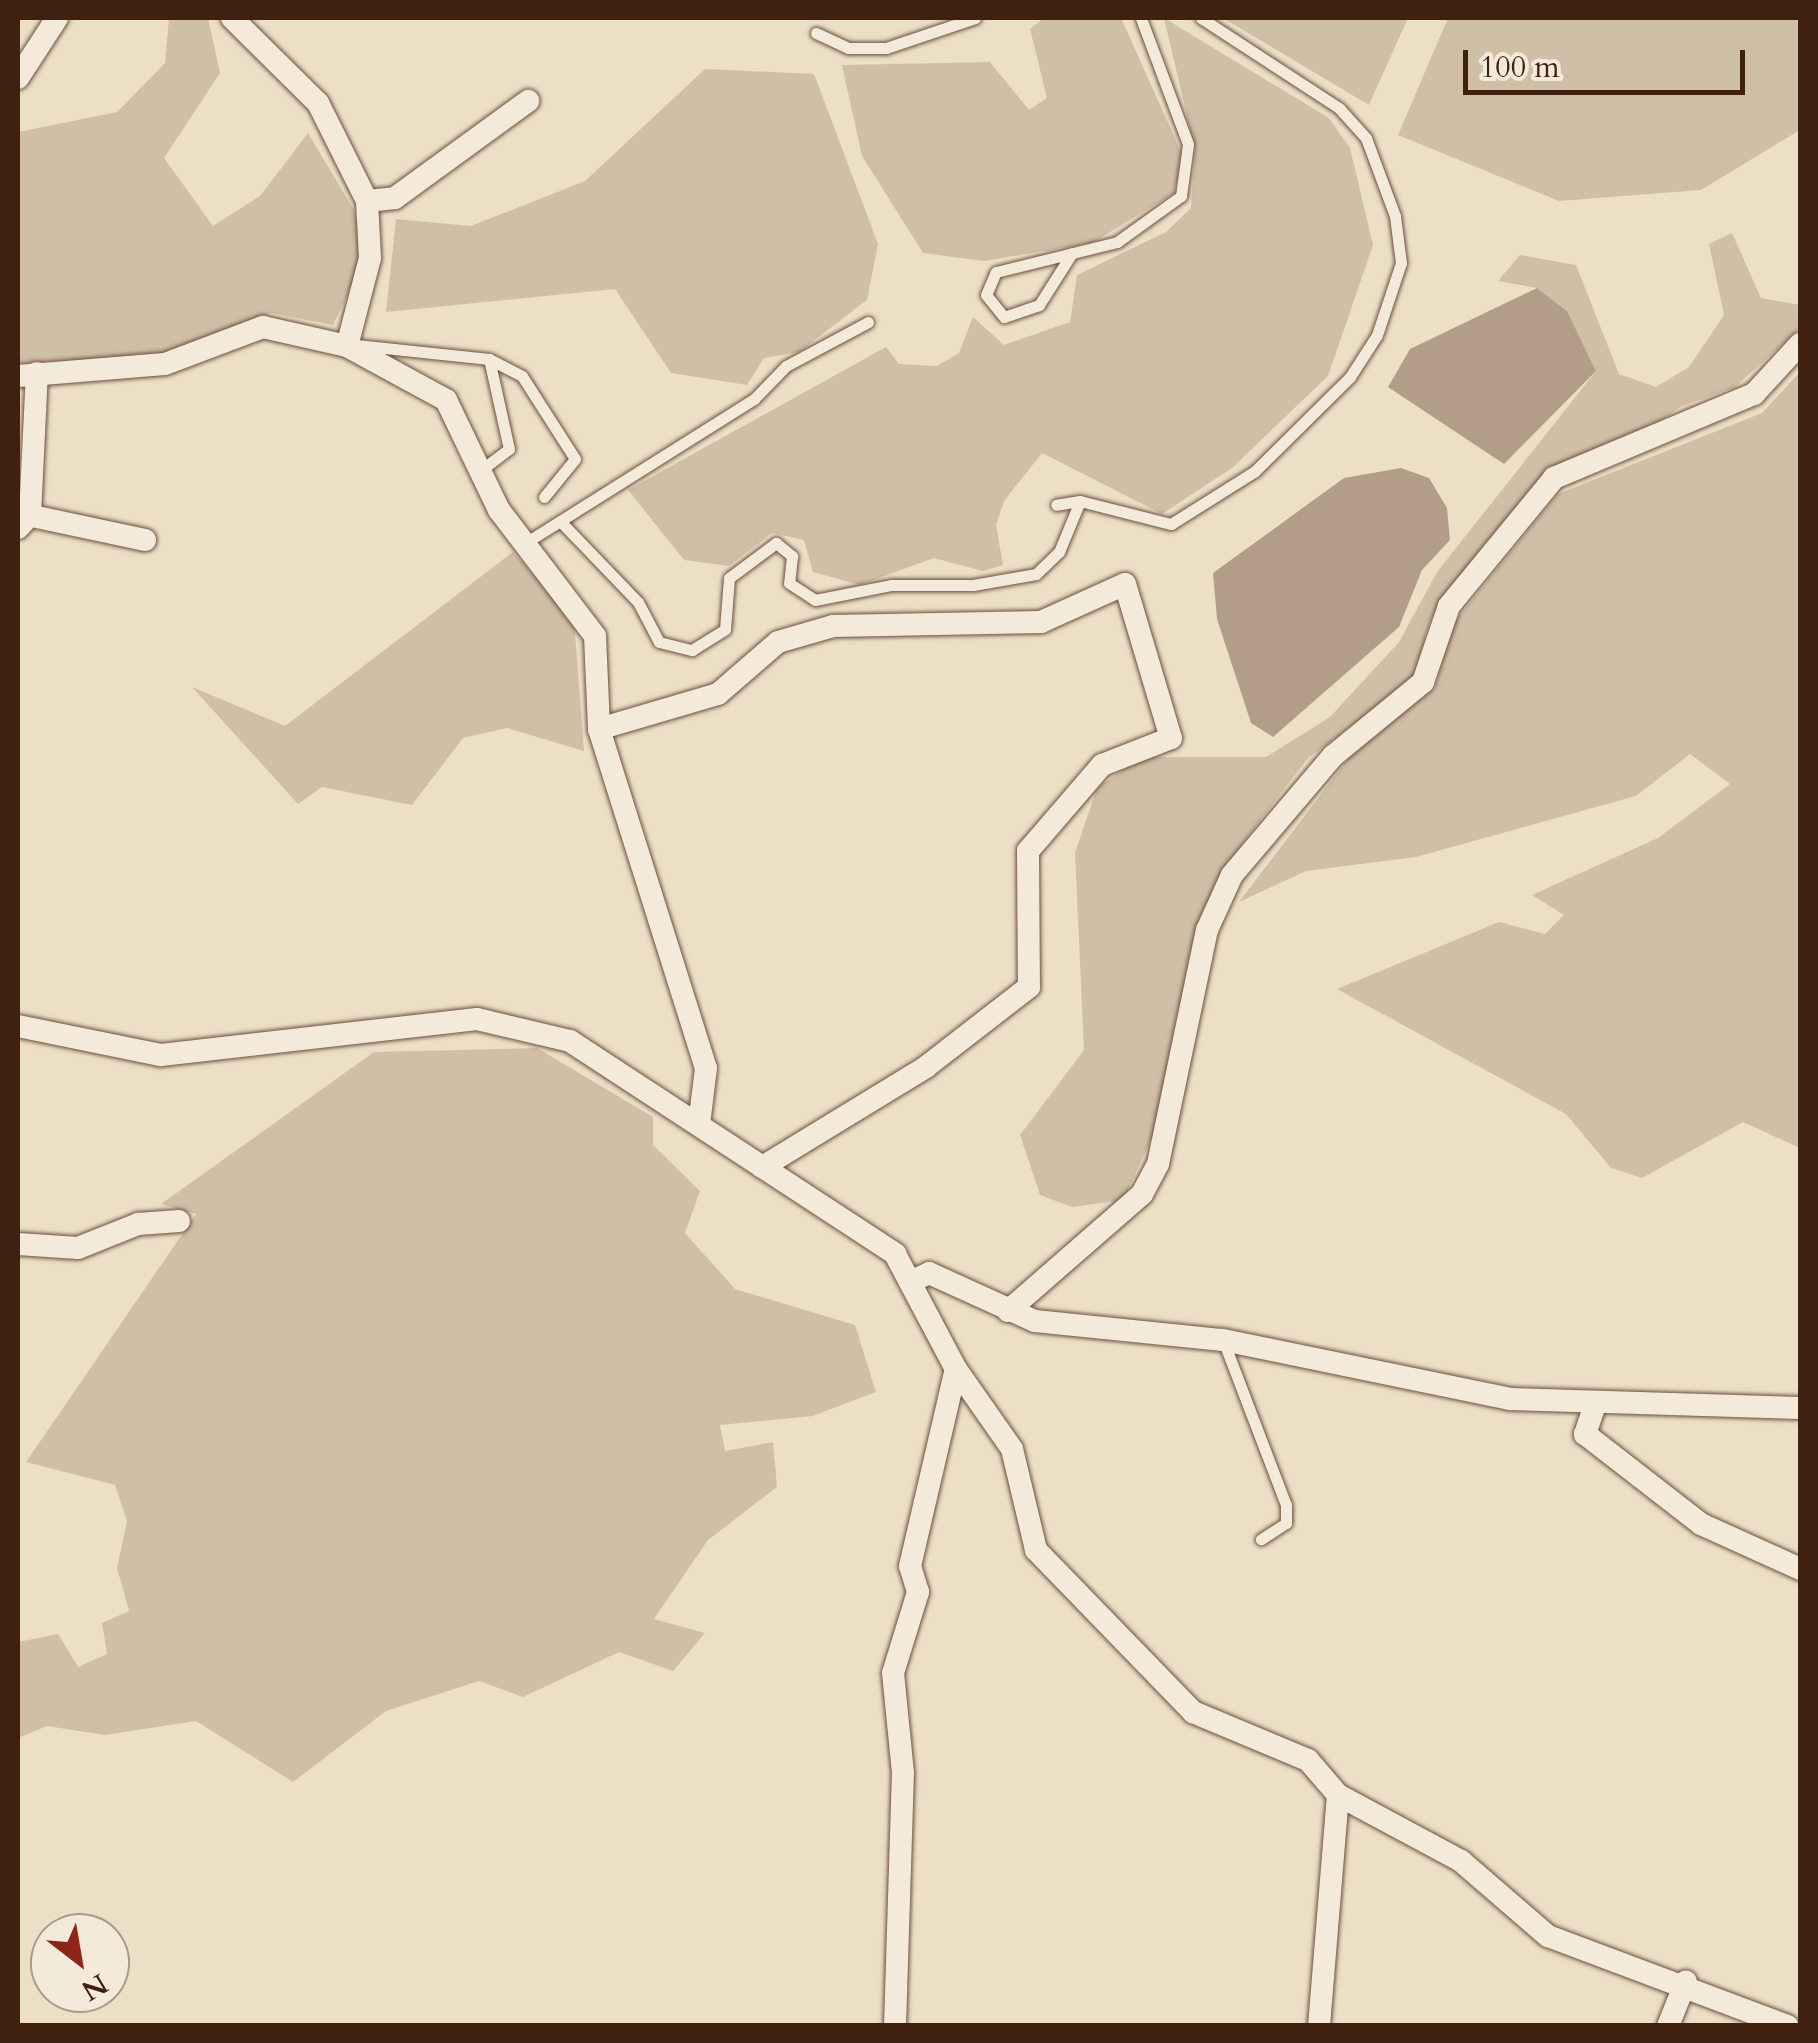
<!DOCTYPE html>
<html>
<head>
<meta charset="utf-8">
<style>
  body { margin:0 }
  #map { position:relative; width:1818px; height:2043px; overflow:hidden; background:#eddfc6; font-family:Cardo,serif }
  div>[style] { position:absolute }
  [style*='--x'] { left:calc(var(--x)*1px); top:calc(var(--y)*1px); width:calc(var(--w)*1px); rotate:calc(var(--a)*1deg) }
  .green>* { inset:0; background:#d0bfa7 }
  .water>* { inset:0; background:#b29e88 }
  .roads { filter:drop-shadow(0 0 2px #6b503d) drop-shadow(0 0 2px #6b503d) }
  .service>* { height:11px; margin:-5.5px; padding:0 5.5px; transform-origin:5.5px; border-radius:5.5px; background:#f3eada }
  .minor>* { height:22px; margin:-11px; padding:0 11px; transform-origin:11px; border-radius:11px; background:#f3eada }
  span { translate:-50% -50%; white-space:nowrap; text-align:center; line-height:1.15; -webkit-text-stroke:8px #f3eada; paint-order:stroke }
  .frame { position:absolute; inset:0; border:20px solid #40200f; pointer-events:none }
  .north { position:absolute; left:30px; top:1913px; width:100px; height:100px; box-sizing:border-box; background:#f3eada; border:2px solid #ab9989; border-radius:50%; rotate:149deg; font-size:28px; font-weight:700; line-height:40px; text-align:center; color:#40200f }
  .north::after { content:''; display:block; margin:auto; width:35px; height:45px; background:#8f2418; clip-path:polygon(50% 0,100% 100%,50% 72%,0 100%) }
  .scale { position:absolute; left:1463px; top:50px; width:282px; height:45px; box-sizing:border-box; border:5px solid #40200f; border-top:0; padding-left:12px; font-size:30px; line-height:35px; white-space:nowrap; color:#40200f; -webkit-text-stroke:8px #f3eada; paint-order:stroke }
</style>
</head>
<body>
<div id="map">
  <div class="green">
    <div style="clip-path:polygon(169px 18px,208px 18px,220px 73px,164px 158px,213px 226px,260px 196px,308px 133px,354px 210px,367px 254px,333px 325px,271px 313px,161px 356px,18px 363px,18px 132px,117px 112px,165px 63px)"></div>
    <div style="clip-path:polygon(1044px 18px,1121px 18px,1183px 156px,1174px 193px,1092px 243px,984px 261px,923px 253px,862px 156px,842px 65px,990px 62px,1029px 110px,1047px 98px,1030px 29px)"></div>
    <div style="clip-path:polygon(1164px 18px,1329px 118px,1350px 148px,1373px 245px,1328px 376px,1232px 468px,1162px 514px,1042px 453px,1004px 501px,996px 525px,1003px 565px,983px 571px,934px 558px,860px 585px,813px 572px,804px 540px,772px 533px,729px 566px,684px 560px,628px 490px,886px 347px,899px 364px,937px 366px,959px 353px,973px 317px,1004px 345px,1070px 322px,1077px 275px,1166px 232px,1191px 208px,1195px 150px)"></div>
    <div style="clip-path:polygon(1223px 18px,1408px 18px,1369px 105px)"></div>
    <div style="clip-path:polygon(1448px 18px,1800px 18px,1800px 130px,1701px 190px,1559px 201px,1398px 135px)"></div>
    <div style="clip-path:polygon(705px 69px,814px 74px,878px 244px,867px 300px,799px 352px,764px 358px,747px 385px,671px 373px,615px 289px,386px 312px,396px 219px,471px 226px,585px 181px)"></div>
    <div style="clip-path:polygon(1732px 233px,1761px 298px,1800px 305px,1800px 328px,1735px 387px,1680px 407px,1635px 438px,1549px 468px,1430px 621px,1413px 680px,1308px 758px,1223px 869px,1199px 926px,1156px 1129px,1123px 1200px,1072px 1207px,1040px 1195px,1020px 1135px,1084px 1050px,1075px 853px,1097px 788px,1142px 757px,1266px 757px,1330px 717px,1399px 642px,1437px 572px,1596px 371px,1567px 311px,1537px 288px,1498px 281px,1520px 255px,1576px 265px,1619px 374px,1656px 387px,1689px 367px,1724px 315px,1709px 244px)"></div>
    <div style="clip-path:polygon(1800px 372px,1800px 1148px,1743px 1122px,1642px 1178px,1611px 1168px,1566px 1114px,1337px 989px,1499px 922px,1545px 934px,1564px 915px,1532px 895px,1658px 838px,1730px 784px,1690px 754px,1636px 796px,1416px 857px,1306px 871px,1239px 902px,1351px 755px,1435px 688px,1454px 622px,1558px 494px,1762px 413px)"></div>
    <div style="clip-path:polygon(513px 552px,574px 620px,584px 751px,507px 728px,463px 738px,412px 805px,322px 787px,298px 804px,192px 687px,285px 726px)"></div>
    <div style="clip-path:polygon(537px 1048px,653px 1117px,653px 1145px,700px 1191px,685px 1233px,735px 1289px,855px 1325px,876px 1392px,813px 1416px,720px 1425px,725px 1451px,773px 1442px,777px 1487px,708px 1540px,654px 1619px,705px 1633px,673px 1671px,619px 1652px,523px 1697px,479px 1681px,386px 1711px,293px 1782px,196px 1721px,105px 1735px,47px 1726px,18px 1738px,18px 1642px,58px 1634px,78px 1667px,107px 1654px,102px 1623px,129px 1611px,117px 1568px,127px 1521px,115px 1485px,26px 1462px,196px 1214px,161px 1204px,374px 1052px)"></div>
  </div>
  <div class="water">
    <div style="clip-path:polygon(1537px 288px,1567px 311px,1596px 371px,1504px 464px,1388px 387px,1410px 349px)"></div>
    <div style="clip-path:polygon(1401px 468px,1429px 478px,1447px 508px,1450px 540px,1422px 570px,1399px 627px,1273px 737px,1251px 723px,1217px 619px,1213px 573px,1344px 478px)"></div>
  </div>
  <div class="roads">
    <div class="service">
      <div style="--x:816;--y:33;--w:35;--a:25"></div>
      <div style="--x:848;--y:48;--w:38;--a:0"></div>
      <div style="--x:886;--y:48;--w:94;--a:-18.6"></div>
      <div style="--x:1072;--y:253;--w:62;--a:122.4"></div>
      <div style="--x:1039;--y:305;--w:37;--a:161"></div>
      <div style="--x:1004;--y:317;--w:28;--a:-129"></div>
      <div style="--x:986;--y:295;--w:25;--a:-67"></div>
      <div style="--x:996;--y:272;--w:125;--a:-13.9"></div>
      <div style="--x:1117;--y:242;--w:79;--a:-35.7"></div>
      <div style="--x:1181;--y:196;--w:52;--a:-82.3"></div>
      <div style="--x:1188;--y:144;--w:134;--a:-110.5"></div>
      <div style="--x:356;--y:345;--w:134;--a:6"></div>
      <div style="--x:489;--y:359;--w:37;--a:27"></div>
      <div style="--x:522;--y:376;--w:98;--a:57.4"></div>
      <div style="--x:575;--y:459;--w:49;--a:129.2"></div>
      <div style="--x:481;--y:470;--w:35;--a:-37"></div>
      <div style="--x:509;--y:449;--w:92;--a:-102.5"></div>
      <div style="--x:1080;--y:501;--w:94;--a:14.2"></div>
      <div style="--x:1171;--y:524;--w:99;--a:-32.2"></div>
      <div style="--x:1255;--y:471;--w:134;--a:-44.7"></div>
      <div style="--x:1350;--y:377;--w:50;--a:-57.3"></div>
      <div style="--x:1377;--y:335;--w:76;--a:-71.6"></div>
      <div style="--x:1401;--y:263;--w:47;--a:-97.3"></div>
      <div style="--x:1395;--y:216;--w:83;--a:-110.4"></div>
      <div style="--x:1366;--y:138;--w:40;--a:-132"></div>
      <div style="--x:1339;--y:108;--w:165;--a:-146.9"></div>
      <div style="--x:560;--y:521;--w:112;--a:46.1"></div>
      <div style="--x:638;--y:602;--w:45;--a:62.3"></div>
      <div style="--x:659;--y:642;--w:34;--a:14"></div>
      <div style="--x:692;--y:650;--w:39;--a:-32"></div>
      <div style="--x:725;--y:629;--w:51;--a:-85.5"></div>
      <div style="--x:729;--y:578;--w:59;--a:-36.7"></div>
      <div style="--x:776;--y:543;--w:21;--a:39"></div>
      <div style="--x:792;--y:556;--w:27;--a:96"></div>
      <div style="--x:789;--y:583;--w:31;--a:33"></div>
      <div style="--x:815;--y:600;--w:77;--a:-11.2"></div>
      <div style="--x:891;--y:585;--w:82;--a:0"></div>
      <div style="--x:973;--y:585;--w:64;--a:-9.9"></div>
      <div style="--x:1036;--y:574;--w:32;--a:-44"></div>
      <div style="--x:1059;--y:552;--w:55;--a:-67.6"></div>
      <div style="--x:1080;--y:501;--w:24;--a:171"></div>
      <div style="--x:522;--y:545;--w:274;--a:-32.2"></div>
      <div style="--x:754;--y:399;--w:46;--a:-45.9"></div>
      <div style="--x:786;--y:366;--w:93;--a:-28.2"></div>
      <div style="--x:1223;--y:1340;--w:177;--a:69.1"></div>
      <div style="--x:1286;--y:1505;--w:18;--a:90"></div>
      <div style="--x:1286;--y:1523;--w:30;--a:147"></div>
    </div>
    <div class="minor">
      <div style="--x:232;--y:18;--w:121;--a:44.7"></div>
      <div style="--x:318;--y:103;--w:110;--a:63.4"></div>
      <div style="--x:367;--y:201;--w:57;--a:87"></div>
      <div style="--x:370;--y:258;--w:91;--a:104.6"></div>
      <div style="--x:18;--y:78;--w:72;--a:-57"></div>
      <div style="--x:367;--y:201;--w:28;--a:-6"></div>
      <div style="--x:395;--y:198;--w:165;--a:-36.1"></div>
      <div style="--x:18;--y:376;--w:147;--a:-4.7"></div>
      <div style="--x:165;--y:364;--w:105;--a:-20.7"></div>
      <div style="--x:263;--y:327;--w:86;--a:12.7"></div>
      <div style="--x:347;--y:346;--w:113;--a:28.6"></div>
      <div style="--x:446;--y:400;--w:122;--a:64.3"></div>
      <div style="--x:499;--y:510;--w:158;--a:52.7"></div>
      <div style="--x:595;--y:636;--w:93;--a:87.5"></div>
      <div style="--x:599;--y:729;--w:355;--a:72.5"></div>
      <div style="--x:706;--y:1068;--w:56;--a:97.1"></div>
      <div style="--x:18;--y:513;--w:130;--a:12"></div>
      <div style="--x:18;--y:528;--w:18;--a:-47"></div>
      <div style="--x:30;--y:515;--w:142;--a:-87.2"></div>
      <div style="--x:599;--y:729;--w:124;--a:-16.4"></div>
      <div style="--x:718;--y:694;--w:79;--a:-40.9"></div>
      <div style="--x:778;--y:642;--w:57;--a:-16.2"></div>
      <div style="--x:833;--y:626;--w:208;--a:-1.1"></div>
      <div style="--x:1041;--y:622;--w:92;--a:-24.3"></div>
      <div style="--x:1125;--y:584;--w:161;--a:73.4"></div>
      <div style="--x:1171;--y:738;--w:74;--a:158.6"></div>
      <div style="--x:1102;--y:765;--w:113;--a:130.7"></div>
      <div style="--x:1028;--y:851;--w:136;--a:89.6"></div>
      <div style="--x:1029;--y:987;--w:130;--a:142.2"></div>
      <div style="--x:926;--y:1067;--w:192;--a:148.6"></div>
      <div style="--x:18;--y:1026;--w:146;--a:11.5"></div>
      <div style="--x:161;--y:1055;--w:318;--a:-6.5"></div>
      <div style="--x:477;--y:1019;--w:96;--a:13.3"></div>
      <div style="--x:570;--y:1041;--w:389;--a:33.2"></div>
      <div style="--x:895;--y:1254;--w:130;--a:62.1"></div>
      <div style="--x:956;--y:1369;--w:98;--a:55"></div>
      <div style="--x:1012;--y:1449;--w:104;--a:76.6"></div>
      <div style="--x:1036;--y:1550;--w:226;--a:45.9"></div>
      <div style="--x:1193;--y:1712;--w:125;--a:22.7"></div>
      <div style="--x:1308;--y:1760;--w:46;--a:49.4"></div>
      <div style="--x:1338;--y:1795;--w:140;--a:28.2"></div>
      <div style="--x:1461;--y:1861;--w:115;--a:40.8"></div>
      <div style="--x:1548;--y:1936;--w:256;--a:20.6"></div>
      <div style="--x:18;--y:1244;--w:60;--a:3.8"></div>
      <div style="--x:78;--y:1248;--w:65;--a:-21.8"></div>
      <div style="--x:138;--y:1224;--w:41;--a:-4.2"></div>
      <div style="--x:910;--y:1282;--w:21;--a:-25"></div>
      <div style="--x:929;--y:1273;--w:116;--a:24.4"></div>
      <div style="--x:1035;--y:1321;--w:189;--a:5.8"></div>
      <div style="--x:1223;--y:1340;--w:293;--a:11.6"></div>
      <div style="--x:1510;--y:1399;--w:290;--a:1.8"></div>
      <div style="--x:1008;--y:1311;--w:178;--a:-41.1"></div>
      <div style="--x:1142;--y:1194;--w:34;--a:-62"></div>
      <div style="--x:1158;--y:1164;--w:239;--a:-78.2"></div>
      <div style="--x:1207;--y:930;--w:60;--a:-65.6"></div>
      <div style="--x:1232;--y:875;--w:156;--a:-49.7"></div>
      <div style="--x:1333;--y:756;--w:117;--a:-39.4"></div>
      <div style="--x:1423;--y:682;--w:80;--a:-71.1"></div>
      <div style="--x:1449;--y:606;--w:166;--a:-50.6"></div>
      <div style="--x:1554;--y:478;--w:217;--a:-22.8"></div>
      <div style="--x:1754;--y:394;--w:68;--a:-47.4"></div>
      <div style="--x:1595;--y:1405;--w:31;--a:109"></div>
      <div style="--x:1585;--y:1434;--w:147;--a:37.8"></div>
      <div style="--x:1701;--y:1524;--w:109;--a:24.4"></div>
      <div style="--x:895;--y:2026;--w:253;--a:-88.2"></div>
      <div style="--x:903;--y:1773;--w:100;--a:-95.7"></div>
      <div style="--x:893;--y:1673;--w:85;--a:-72.8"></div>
      <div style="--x:918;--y:1592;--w:27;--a:-107"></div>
      <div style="--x:910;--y:1566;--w:202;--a:-76.9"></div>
      <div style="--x:1319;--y:2026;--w:232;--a:-85.3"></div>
      <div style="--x:1668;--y:2026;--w:48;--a:-68.2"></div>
    </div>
  </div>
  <div class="frame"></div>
  <div class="north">N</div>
  <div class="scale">100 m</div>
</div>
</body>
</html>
